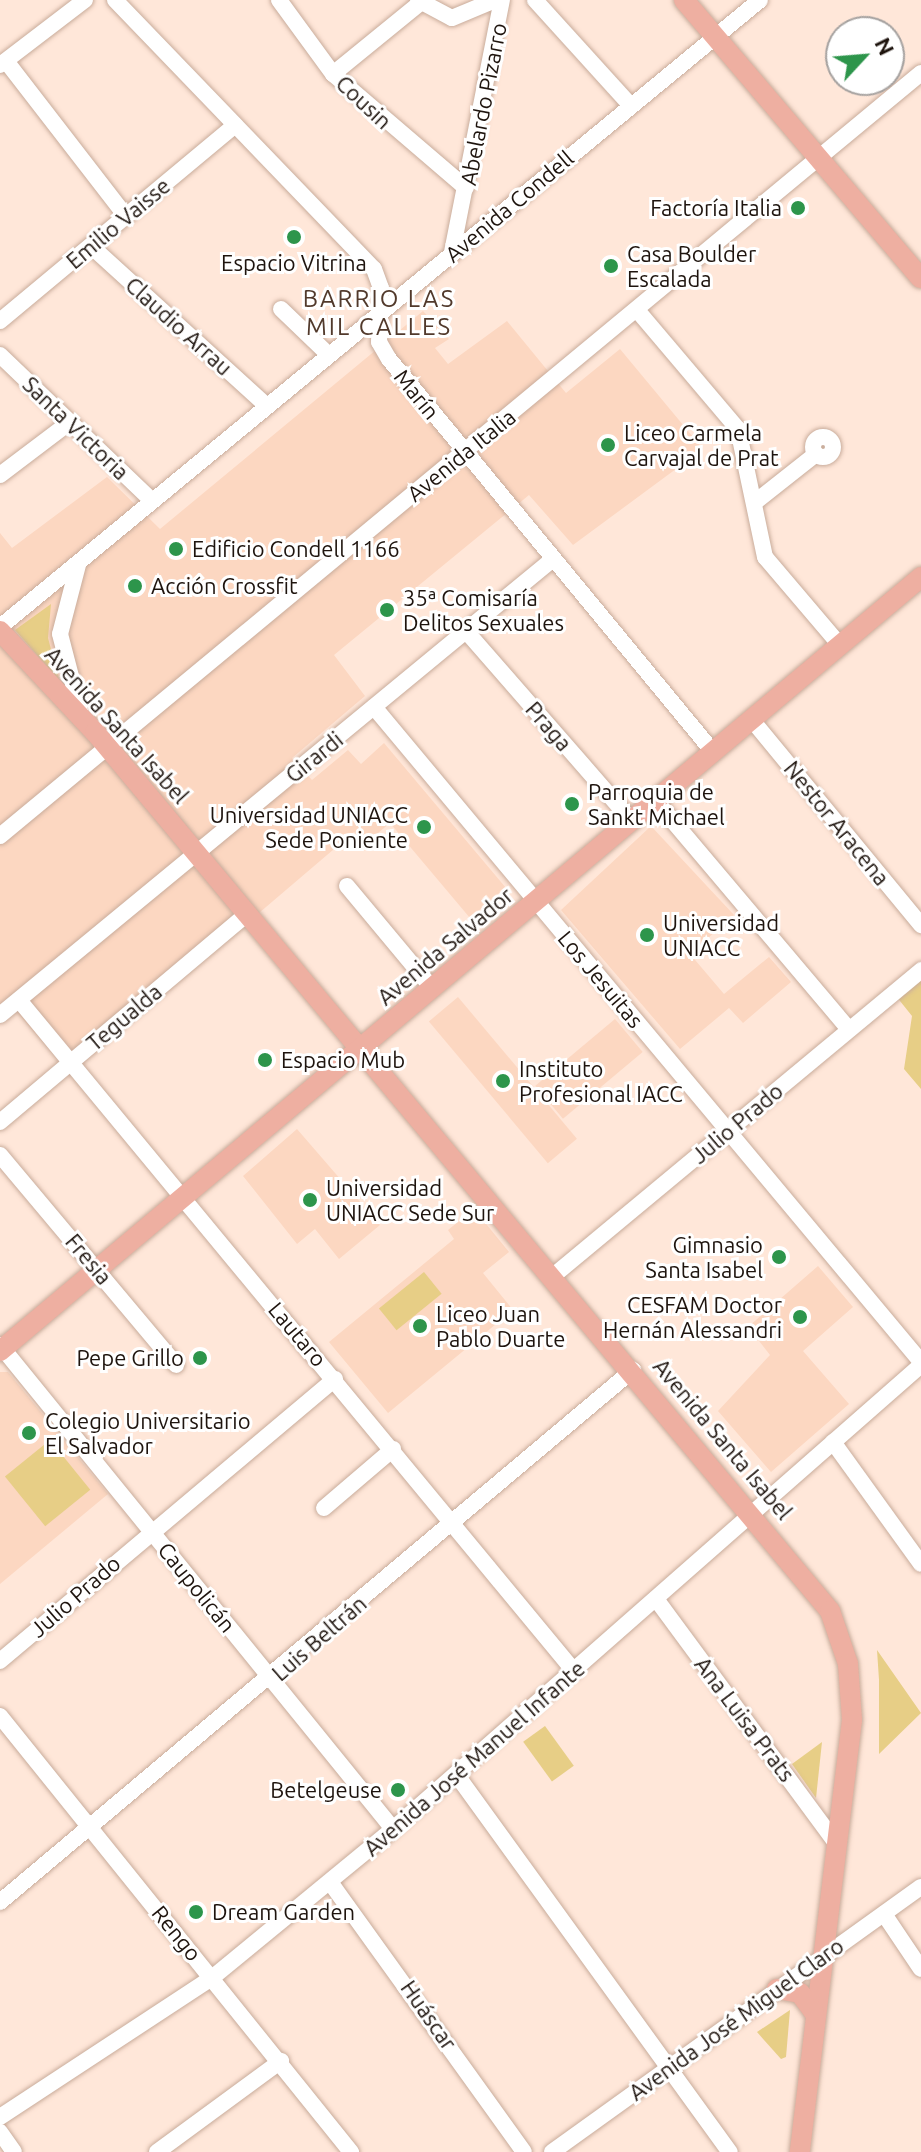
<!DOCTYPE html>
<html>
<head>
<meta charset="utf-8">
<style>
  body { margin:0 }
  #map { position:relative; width:921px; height:2152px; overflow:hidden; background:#ffe7d9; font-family:Ubuntu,sans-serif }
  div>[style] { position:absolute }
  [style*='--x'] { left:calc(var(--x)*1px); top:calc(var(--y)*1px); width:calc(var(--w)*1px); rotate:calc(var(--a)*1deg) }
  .built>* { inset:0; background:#fcd7c1; transform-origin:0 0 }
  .green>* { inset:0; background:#e7ce86; transform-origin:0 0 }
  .roads { filter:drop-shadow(0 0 2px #c9ac9b) drop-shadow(0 0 2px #c9ac9b) }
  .minor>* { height:16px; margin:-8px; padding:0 8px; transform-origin:8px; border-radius:8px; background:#fff }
  .minor>.ring { margin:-8px; padding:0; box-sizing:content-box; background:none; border:16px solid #fff; border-radius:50% }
  .major>* { height:20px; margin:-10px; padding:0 10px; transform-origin:10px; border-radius:10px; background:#eeafa1 }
  .dots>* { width:22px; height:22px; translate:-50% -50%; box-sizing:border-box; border:4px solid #fff; border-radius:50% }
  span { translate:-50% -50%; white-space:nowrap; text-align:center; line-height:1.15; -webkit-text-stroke:6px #fff; paint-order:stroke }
  .street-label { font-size:22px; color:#1e140e }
  .poi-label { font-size:22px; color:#1e140e }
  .right { translate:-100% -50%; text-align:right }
  .left { translate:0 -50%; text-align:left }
  .neighbourhood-label { font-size:24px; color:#51392b; letter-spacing:2px }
  .north { position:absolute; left:825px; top:16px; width:80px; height:80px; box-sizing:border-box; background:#fff; border:2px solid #a5a19f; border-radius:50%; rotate:64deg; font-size:22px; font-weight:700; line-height:32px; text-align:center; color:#1e140e }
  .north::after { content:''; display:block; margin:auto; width:28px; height:36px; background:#2d954b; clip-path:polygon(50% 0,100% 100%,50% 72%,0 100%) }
</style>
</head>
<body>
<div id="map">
  <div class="built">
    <div style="clip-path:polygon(423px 311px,449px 339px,435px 348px,448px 364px,507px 321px,566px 393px,620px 349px,703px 449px,573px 545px,529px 495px,334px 655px,365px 696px,292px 758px,312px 780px,348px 750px,361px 764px,384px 743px,506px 888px,470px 918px,390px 823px,366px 843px,354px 832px,70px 1074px,16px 1011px,0 1023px,0 533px,12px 548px,107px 477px,160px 529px)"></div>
    <div style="clip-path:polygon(651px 826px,734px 915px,690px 954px,724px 994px,769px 957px,791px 982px,743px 1023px,729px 1008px,680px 1049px,561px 910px)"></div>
    <div style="left:458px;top:997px;width:185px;height:38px;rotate:50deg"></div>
    <div style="left:615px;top:1019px;width:43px;height:104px;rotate:50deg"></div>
    <div style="clip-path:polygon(297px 1129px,380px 1225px,339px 1259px,315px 1229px,297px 1244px,243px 1176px)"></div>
    <div style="clip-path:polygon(474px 1209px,509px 1252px,483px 1273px,513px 1310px,388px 1413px,329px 1342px,454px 1239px,448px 1230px)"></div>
    <div style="clip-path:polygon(818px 1266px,853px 1307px,803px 1351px,849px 1404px,771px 1472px,718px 1411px,770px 1355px,748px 1327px)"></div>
    <div style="clip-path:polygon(0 1372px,8px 1372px,108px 1494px,0 1584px)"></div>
  </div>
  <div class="green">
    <div style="clip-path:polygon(51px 604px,48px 638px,59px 680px,15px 630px)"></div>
    <div style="clip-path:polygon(921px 977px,921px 1089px,904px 1069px,912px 1016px,896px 996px)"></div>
    <div style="left:424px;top:1272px;width:28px;height:58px;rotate:51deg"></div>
    <div style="left:50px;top:1440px;width:64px;height:58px;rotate:51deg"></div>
    <div style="clip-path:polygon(877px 1650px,921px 1713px,879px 1754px,879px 1680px)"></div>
    <div style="left:545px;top:1726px;width:49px;height:27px;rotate:54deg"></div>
    <div style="clip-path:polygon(822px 1742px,816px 1798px,792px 1764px)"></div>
    <div style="clip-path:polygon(790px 2010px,786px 2057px,781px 2059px,757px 2032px)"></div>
  </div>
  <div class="roads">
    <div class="minor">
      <div style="--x:115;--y:0;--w:373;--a:46.1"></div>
      <div style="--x:374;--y:269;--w:20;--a:70"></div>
      <div style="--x:381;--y:288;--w:54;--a:92.1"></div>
      <div style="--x:379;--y:342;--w:20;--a:60"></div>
      <div style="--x:389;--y:359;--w:511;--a:50.48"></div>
      <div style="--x:279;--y:0;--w:92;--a:53.9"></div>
      <div style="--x:333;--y:74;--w:175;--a:40.6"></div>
      <div style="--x:418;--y:0;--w:38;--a:28"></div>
      <div style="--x:452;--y:18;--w:47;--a:-22.7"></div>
      <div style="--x:535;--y:0;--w:143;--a:47.8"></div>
      <div style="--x:6;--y:61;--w:196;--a:52.3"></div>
      <div style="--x:0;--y:65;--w:107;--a:-37.4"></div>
      <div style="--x:333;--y:74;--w:112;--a:-39.2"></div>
      <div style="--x:91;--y:246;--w:238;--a:42.3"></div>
      <div style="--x:452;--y:252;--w:257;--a:-78.8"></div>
      <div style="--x:281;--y:309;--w:66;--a:43.8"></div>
      <div style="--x:637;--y:310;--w:156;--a:49.7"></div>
      <div style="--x:738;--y:429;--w:131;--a:78.1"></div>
      <div style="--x:765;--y:557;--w:116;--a:49.6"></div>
      <div style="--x:0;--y:321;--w:306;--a:-39.8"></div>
      <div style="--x:0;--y:355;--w:211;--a:43.8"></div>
      <div class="ring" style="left:813px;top:437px;width:4px;height:4px"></div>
      <div style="--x:0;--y:475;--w:88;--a:-37.1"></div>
      <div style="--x:754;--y:503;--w:79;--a:-38.3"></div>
      <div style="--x:78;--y:565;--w:71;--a:104.6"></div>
      <div style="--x:60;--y:634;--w:80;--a:75.4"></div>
      <div style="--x:0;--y:627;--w:985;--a:-39.52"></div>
      <div style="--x:466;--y:631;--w:252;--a:48.9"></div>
      <div style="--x:374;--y:707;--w:853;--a:50.13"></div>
      <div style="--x:752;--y:720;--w:266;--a:50.5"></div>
      <div style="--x:656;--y:801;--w:299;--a:49.8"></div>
      <div style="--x:0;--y:836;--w:1196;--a:-39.64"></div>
      <div style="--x:347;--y:886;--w:133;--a:50.2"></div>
      <div style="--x:19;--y:1000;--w:871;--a:50.41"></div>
      <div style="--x:0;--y:1015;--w:717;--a:-39.51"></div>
      <div style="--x:0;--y:1122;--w:324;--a:-40.1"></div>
      <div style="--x:0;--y:1155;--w:274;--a:50"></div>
      <div style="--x:553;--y:1276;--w:479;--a:-39.7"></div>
      <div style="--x:0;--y:1345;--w:623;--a:50.92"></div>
      <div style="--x:833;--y:1442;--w:150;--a:54.2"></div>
      <div style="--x:324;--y:1508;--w:91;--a:-40.5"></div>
      <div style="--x:656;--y:1599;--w:298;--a:53.6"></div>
      <div style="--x:0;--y:1661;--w:438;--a:-40.1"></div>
      <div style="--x:0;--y:1716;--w:560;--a:51.16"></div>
      <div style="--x:456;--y:1774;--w:467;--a:54.1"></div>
      <div style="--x:330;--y:1882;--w:332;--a:54.3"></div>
      <div style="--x:0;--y:1902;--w:827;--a:-40.05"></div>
      <div style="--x:884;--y:1914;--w:66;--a:56.1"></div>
      <div style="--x:0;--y:2117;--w:255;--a:-33.3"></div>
      <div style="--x:213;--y:1977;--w:233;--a:-39.4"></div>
      <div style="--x:393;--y:1829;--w:703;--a:-41.31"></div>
      <div style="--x:0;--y:2132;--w:24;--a:55"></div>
      <div style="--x:157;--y:2152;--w:154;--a:-36.3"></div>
      <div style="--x:552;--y:2152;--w:454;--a:-35.7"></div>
    </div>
    <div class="major">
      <div style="--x:684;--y:0;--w:365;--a:49.6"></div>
      <div style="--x:0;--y:631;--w:139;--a:46.8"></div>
      <div style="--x:95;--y:732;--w:1146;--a:50.1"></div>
      <div style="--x:830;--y:1611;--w:56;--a:71.2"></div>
      <div style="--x:848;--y:1664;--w:56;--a:85.9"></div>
      <div style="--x:852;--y:1720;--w:435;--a:96.9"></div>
      <div style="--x:0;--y:1351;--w:1203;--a:-40.04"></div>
      <div style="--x:777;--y:1989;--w:23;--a:10"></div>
      <div style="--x:800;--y:1993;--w:24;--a:54"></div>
    </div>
  </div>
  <div class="dots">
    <div style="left:798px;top:208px;background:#2d954b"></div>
    <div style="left:294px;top:237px;background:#2d954b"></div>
    <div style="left:611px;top:266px;background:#2d954b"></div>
    <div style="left:608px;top:445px;background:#2d954b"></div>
    <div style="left:176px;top:549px;background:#2d954b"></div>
    <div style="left:135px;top:586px;background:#2d954b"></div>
    <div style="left:387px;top:610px;background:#2d954b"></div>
    <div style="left:572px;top:804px;background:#2d954b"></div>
    <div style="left:424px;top:827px;background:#2d954b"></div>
    <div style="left:647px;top:935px;background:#2d954b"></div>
    <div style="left:265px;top:1060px;background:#2d954b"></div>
    <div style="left:503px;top:1081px;background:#2d954b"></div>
    <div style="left:310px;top:1200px;background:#2d954b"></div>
    <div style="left:779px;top:1257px;background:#2d954b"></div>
    <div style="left:800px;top:1317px;background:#2d954b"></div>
    <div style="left:420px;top:1326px;background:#2d954b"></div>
    <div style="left:200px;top:1358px;background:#2d954b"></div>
    <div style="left:29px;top:1433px;background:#2d954b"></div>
    <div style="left:398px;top:1790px;background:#2d954b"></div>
    <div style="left:196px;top:1912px;background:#2d954b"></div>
  </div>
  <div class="street-label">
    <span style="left:364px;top:102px;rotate:43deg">Cousin</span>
    <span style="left:483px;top:104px;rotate:-79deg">Abelardo Pizarro</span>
    <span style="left:509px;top:206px;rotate:-40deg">Avenida Condell</span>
    <span style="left:118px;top:223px;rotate:-40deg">Emilio Vaisse</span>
    <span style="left:179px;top:326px;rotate:42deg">Claudio Arrau</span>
    <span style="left:417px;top:394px;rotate:51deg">Marín</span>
    <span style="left:76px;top:428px;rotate:44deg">Santa Victoria</span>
    <span style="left:461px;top:455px;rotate:-39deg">Avenida Italia</span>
    <span style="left:117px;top:725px;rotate:48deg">Avenida Santa Isabel</span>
    <span style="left:549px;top:726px;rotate:49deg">Praga</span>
    <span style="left:314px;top:757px;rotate:-39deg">Girardi</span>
    <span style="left:837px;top:823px;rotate:51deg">Nestor Aracena</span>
    <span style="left:445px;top:946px;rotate:-40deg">Avenida Salvador</span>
    <span style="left:601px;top:979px;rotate:50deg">Los Jesuitas</span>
    <span style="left:124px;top:1017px;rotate:-40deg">Tegualda</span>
    <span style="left:737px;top:1123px;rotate:-40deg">Julio Prado</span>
    <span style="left:89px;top:1259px;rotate:50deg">Fresia</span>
    <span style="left:298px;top:1334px;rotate:50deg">Lautaro</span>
    <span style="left:723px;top:1439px;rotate:50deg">Avenida Santa Isabel</span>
    <span style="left:197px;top:1587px;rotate:51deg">Caupolicán</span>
    <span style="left:75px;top:1596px;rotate:-41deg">Julio Prado</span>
    <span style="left:319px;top:1638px;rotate:-41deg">Luis Beltrán</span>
    <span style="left:745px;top:1719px;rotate:53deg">Ana Luisa Prats</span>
    <span style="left:474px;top:1758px;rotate:-41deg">Avenida José Manuel Infante</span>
    <span style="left:177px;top:1933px;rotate:51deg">Rengo</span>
    <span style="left:429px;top:2015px;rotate:55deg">Huáscar</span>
    <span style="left:736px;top:2019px;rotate:-36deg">Avenida José Miguel Claro</span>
  </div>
  <div class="poi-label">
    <span class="right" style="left:782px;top:208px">Factoría Italia</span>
    <span class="left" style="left:627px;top:266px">Casa Boulder<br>Escalada</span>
    <span style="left:294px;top:263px">Espacio Vitrina</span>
    <span class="left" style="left:624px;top:445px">Liceo Carmela<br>Carvajal de Prat</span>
    <span class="left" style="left:192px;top:549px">Edificio Condell 1166</span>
    <span class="left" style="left:151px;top:586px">Acción Crossfit</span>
    <span class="left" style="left:403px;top:610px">35ª Comisaría<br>Delitos Sexuales</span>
    <span class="left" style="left:588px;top:804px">Parroquia de<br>Sankt Michael</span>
    <span class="right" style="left:408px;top:827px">Universidad UNIACC<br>Sede Poniente</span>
    <span class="left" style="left:663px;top:935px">Universidad<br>UNIACC</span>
    <span class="left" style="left:281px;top:1060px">Espacio Mub</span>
    <span class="left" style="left:519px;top:1081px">Instituto<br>Profesional IACC</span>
    <span class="left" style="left:326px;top:1200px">Universidad<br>UNIACC Sede Sur</span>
    <span class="right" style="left:763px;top:1257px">Gimnasio<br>Santa Isabel</span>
    <span class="right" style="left:782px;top:1317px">CESFAM Doctor<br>Hernán Alessandri</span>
    <span class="left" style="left:436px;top:1326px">Liceo Juan<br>Pablo Duarte</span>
    <span class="right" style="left:184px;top:1358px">Pepe Grillo</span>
    <span class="left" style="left:45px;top:1433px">Colegio Universitario<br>El Salvador</span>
    <span class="right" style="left:382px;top:1790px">Betelgeuse</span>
    <span class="left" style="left:212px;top:1912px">Dream Garden</span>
  </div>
  <div class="neighbourhood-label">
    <span style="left:379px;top:313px">BARRIO LAS<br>MIL CALLES</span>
  </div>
  <div class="north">N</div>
</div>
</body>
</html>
